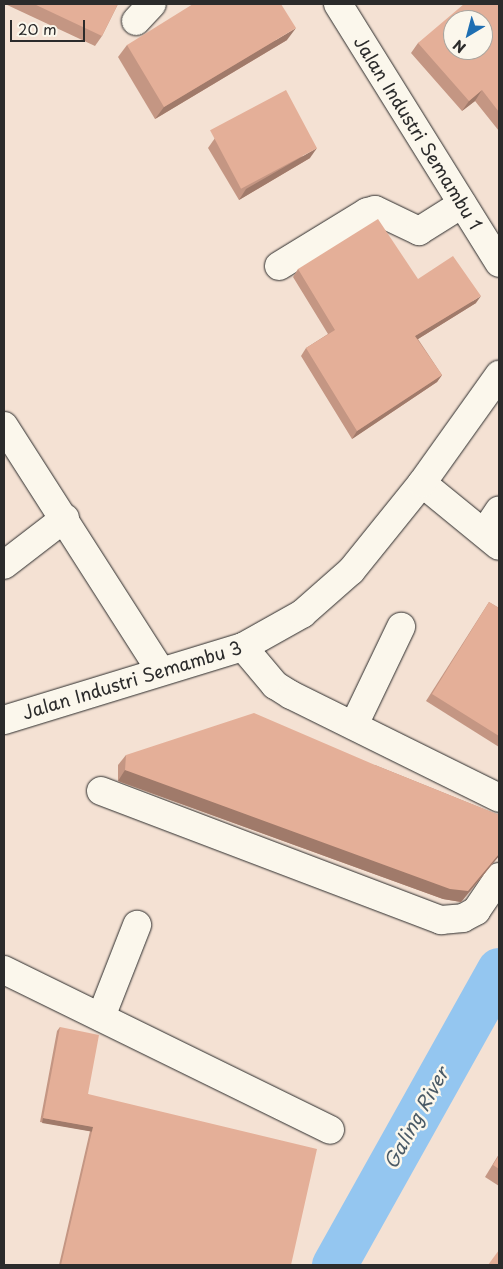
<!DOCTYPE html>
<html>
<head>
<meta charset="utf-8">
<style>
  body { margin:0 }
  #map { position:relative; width:503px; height:1269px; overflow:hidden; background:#fbf7ec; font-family:"Playpen Sans",sans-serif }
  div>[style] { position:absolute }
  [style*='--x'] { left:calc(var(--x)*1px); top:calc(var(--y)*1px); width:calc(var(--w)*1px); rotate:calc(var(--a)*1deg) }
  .built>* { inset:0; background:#f4e1d3 }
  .river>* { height:45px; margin:-22.5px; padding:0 22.5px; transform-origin:22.5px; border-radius:22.5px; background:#94c6f0 }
  .roads { filter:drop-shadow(0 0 1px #2b2b2b) drop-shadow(0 0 1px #2b2b2b) }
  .minor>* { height:28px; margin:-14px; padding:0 14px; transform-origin:14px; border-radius:14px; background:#fbf7ec }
  .wall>* { inset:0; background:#c49683 }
  .shaded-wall>* { inset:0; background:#a07a6a; transform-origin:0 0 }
  .building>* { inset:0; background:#e4af98; transform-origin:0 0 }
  span { translate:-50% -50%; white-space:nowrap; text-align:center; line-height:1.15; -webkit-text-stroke:5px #fbf7ec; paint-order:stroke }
  .street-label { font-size:18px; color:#2b2b2b }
  .water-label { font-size:19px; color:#4a5a66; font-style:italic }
  .frame { position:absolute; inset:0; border:5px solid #2b2b2b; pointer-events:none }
  .north { position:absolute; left:443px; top:10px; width:50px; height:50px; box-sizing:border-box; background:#fbf7ec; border:1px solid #a8a59f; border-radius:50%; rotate:217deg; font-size:14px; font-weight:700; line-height:20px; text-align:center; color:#2b2b2b }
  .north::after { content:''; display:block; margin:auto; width:18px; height:22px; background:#1f6fb2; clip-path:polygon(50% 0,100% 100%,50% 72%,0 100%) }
  .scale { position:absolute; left:10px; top:20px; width:75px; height:22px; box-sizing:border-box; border:2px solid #2b2b2b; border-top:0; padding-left:6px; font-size:15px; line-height:18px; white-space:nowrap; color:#2b2b2b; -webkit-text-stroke:4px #fbf7ec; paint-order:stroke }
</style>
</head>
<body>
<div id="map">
  <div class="built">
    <div style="clip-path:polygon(evenodd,4px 4px,499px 4px,499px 1265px,4px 1265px,4px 4px,453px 20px,483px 20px,483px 50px,453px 50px,453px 20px)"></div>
  </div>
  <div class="river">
    <div style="--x:334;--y:1265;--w:338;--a:-60.8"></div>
  </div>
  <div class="roads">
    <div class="minor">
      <div style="--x:338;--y:4;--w:305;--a:58.1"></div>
      <div style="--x:136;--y:21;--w:23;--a:-47"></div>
      <div style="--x:279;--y:266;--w:103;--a:-31.5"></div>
      <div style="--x:367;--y:212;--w:8;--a:-14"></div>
      <div style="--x:375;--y:210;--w:49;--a:25.5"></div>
      <div style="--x:419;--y:231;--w:51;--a:-32.1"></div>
      <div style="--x:4;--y:426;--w:290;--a:57.4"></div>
      <div style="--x:422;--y:483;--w:99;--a:39.3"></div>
      <div style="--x:484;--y:533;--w:27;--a:-56"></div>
      <div style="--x:4;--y:565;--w:77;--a:-37.6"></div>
      <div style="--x:243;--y:647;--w:50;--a:49.9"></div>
      <div style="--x:275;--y:685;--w:19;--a:32"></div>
      <div style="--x:291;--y:695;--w:232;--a:26.3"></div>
      <div style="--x:4;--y:720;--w:250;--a:-17"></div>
      <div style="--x:243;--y:647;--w:68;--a:-29.2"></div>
      <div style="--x:302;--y:614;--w:65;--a:-41.3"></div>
      <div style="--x:351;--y:571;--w:113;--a:-51.1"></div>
      <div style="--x:422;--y:483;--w:133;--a:-54.5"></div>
      <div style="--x:354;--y:725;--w:109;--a:-64.4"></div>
      <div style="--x:101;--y:791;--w:364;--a:20.8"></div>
      <div style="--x:441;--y:920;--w:22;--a:-5"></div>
      <div style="--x:463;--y:918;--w:15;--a:-28"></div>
      <div style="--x:476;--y:911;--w:41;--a:-55.9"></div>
      <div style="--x:4;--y:970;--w:363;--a:26.1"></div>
      <div style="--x:101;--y:1017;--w:99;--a:-68.6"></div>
    </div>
  </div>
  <div class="wall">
    <div style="clip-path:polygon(5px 4px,118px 4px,102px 36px,95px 46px)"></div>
    <div style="clip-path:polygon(499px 4px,499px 131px,475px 101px,462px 111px,411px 53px,418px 43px)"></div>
    <div style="clip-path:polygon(287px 40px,155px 119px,118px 57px,127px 45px)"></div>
    <div style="clip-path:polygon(215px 138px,310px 158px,239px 200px,208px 148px)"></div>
    <div style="clip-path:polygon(298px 269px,418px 279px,476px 303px,418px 339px,442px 375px,437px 382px,352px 439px,301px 356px,306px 348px,328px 334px,293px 277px)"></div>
    <div style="clip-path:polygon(489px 602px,499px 608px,499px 747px,426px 701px)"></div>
    <div style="clip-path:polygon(126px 755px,375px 765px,499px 815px,499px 856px,461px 902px,443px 899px,118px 781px,118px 765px)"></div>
    <div style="clip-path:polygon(60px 1027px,88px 1094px,291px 1265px,59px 1265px,90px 1131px,40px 1122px,57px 1031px)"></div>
    <div style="clip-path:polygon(499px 1154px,499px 1186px,485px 1177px)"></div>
  </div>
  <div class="shaded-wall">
    <div style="clip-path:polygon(296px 28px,287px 40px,155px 119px,164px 107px)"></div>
    <div style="clip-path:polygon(482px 90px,475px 101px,462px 111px,469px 101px)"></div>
    <div style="clip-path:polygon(317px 148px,310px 158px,239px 200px,246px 189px)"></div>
    <div style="clip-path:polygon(481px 296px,476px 303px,410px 344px,415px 336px)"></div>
    <div style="clip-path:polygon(442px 375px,437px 382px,352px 439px,357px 431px)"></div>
    <div style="clip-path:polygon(125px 770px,499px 854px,499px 856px,461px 902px,443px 899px,118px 781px)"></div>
    <div style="left:43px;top:1118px;width:51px;height:5px;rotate:10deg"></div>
  </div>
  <div class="building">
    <div style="clip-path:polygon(34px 4px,118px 4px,102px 36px)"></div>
    <div style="clip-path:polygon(193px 4px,281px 4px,296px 28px,164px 107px,127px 45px)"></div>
    <div style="clip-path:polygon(evenodd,464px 4px,499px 4px,499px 112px,482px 90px,469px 101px,418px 43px,464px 4px,453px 20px,483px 20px,483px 50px,453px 50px,453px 20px)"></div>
    <div style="left:286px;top:90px;width:66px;height:86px;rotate:62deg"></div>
    <div style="clip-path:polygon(378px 219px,418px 279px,453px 256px,481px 296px,415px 336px,442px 375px,357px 431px,306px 348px,335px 330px,298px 269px)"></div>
    <div style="clip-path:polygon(489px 602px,499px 608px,499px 736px,432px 694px)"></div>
    <div style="clip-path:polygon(254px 713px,375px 765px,499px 815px,499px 854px,468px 891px,450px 889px,125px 770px,126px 755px)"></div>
    <div style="clip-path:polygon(60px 1027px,99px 1035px,88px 1094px,317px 1149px,291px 1265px,61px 1265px,93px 1127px,43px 1118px)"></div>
    <div style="clip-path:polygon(499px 1155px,499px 1169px,493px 1165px)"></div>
    <div style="clip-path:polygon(499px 1250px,499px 1265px,488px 1265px)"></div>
  </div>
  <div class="street-label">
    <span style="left:418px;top:133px;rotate:58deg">Jalan Industri Semambu 1</span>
    <span style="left:132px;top:680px;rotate:-17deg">Jalan Industri Semambu 3</span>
  </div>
  <div class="water-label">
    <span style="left:416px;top:1118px;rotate:-61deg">Galing River</span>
  </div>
  <div class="frame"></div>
  <div class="north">N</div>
  <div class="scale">20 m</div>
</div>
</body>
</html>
